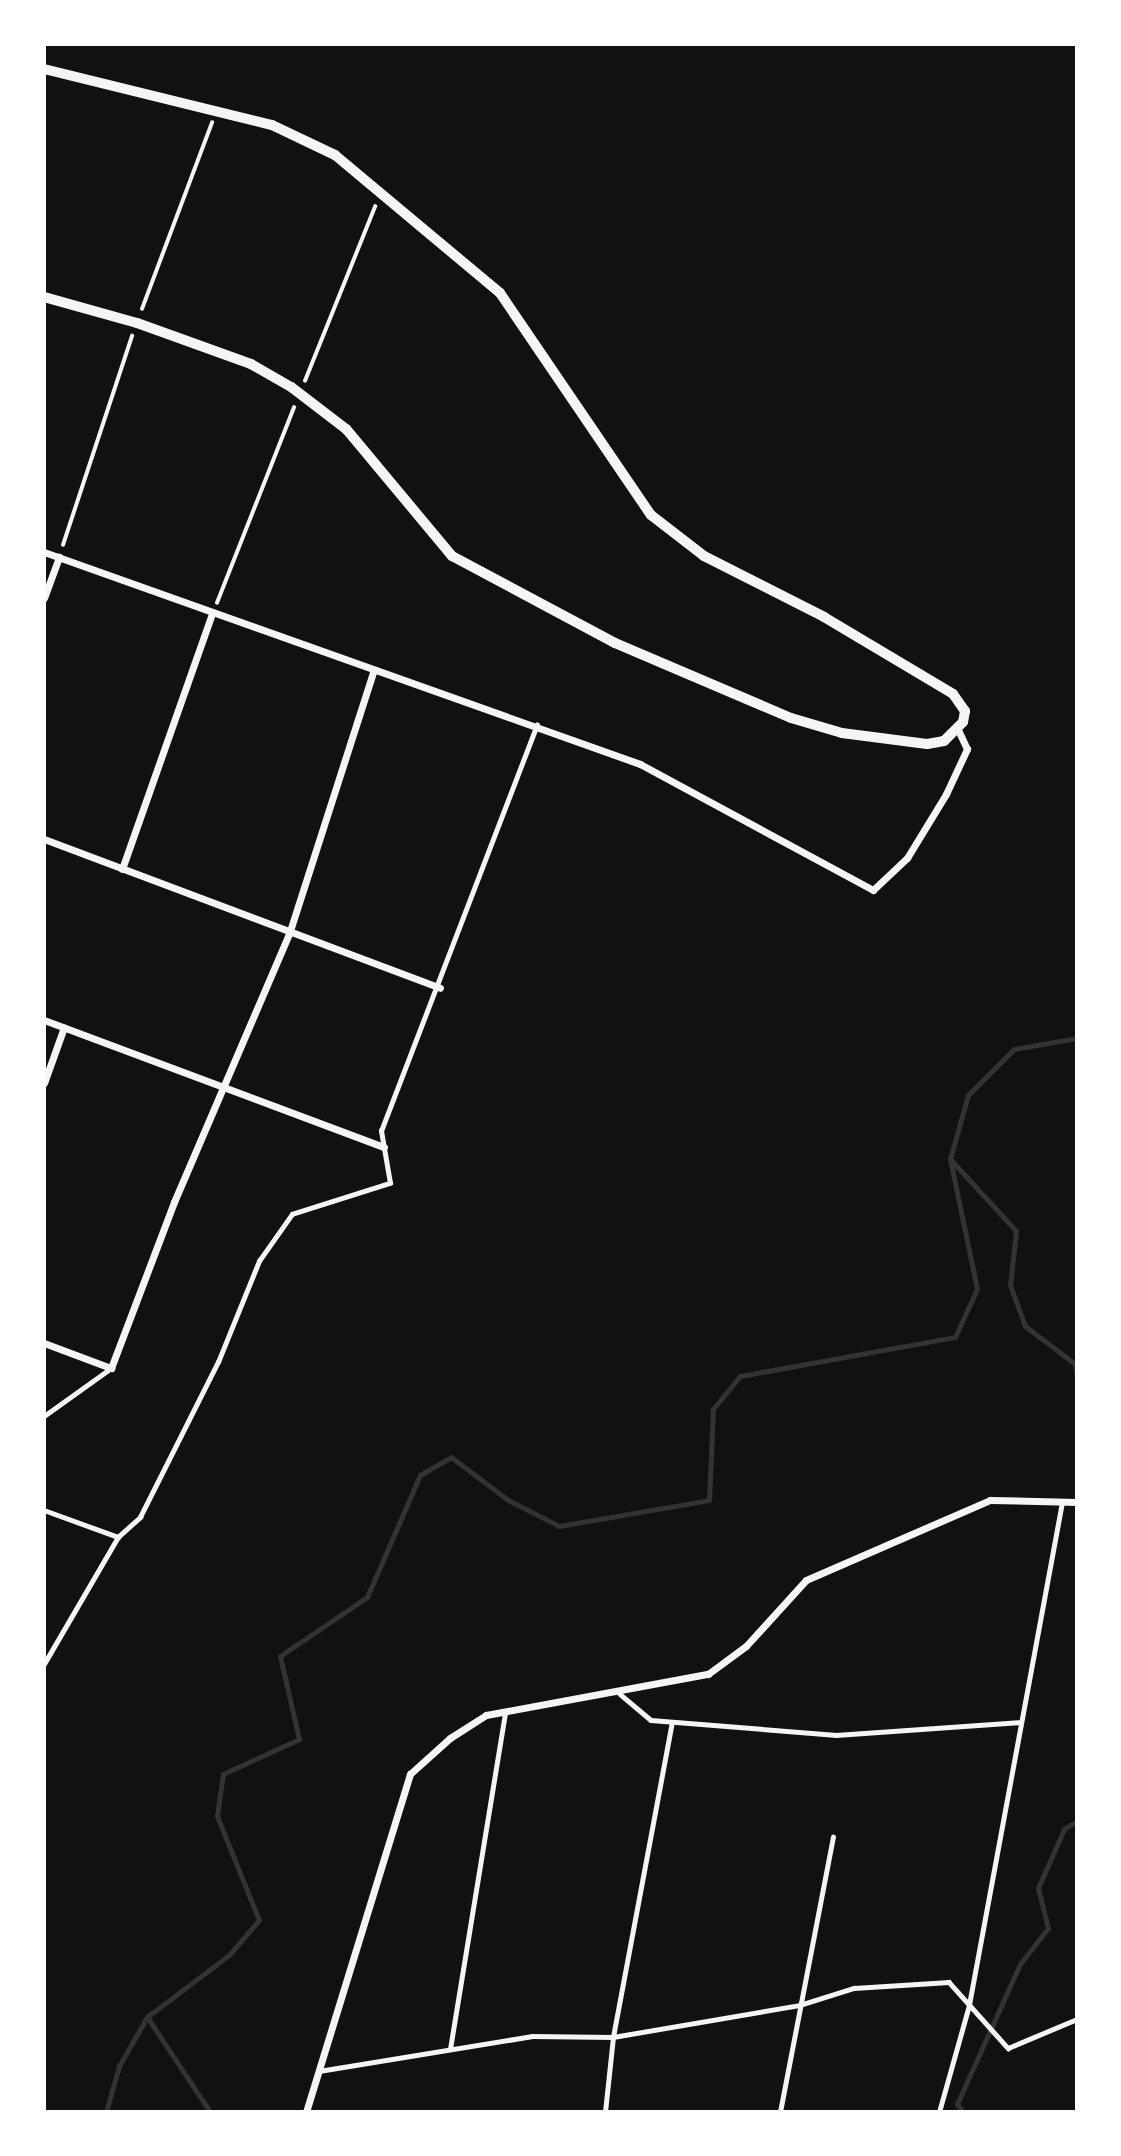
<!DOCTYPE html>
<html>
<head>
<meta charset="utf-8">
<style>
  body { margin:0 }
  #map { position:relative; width:1121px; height:2156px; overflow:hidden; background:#111; font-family:Poppins,sans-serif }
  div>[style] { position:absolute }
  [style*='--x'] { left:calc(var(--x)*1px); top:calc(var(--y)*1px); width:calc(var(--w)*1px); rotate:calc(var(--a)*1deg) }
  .stream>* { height:5px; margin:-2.5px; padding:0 2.5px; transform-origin:2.5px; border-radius:2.5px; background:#333 }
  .path>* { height:3.5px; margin:-1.75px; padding:0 1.75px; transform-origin:1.75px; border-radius:1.75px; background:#f5f5f5 }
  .service>* { height:4.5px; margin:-2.25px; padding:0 2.25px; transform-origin:2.25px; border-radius:2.25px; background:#f5f5f5 }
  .minor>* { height:7px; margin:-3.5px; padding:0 3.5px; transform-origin:3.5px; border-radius:3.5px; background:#f5f5f5 }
  .tertiary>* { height:10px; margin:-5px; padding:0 5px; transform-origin:5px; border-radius:5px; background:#f5f5f5 }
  span { translate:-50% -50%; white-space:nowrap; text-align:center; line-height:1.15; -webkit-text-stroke:7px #fff; paint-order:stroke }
  .frame { position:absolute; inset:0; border:46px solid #fff; pointer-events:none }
</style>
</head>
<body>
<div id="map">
  <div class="stream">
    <div style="--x:951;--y:1160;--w:96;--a:47.5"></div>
    <div style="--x:1016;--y:1231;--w:54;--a:96.3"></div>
    <div style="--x:1010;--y:1285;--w:44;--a:69.9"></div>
    <div style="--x:1025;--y:1326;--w:63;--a:37.2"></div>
    <div style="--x:1075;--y:1364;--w:12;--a:81"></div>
    <div style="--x:147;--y:2017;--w:114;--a:56.4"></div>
    <div style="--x:106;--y:2112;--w:48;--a:-74.2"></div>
    <div style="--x:119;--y:2066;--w:56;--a:-60.3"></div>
    <div style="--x:147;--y:2017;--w:103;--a:-37.1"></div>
    <div style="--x:229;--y:1955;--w:46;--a:-49.4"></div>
    <div style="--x:259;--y:1920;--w:112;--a:-112"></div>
    <div style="--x:217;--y:1816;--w:42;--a:-81.9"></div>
    <div style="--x:223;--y:1774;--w:84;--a:-24.7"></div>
    <div style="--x:299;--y:1739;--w:85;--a:-102.9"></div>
    <div style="--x:280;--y:1656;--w:105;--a:-34.1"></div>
    <div style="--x:367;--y:1597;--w:133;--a:-66.5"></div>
    <div style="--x:420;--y:1475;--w:36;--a:-30"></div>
    <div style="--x:451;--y:1457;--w:71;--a:37"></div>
    <div style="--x:508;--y:1500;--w:57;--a:27"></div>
    <div style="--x:559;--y:1526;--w:152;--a:-9.8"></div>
    <div style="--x:709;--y:1500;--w:91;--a:-87.5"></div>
    <div style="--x:713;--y:1409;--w:43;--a:-50.7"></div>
    <div style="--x:740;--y:1376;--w:219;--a:-10.3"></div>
    <div style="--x:955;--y:1337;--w:53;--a:-65.4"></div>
    <div style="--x:977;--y:1289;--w:133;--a:-101.7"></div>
    <div style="--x:950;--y:1159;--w:66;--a:-74.3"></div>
    <div style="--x:968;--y:1095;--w:65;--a:-45"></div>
    <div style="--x:1014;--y:1049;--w:64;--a:-9.9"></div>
    <div style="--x:963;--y:2112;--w:10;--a:-127"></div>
    <div style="--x:957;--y:2104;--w:154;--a:-65.8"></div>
    <div style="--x:1020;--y:1964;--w:46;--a:-52.1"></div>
    <div style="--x:1048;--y:1928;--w:41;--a:-104"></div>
    <div style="--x:1038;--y:1888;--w:64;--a:-66.2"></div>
    <div style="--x:1064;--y:1829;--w:15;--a:-32"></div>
  </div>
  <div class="path">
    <div style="--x:142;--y:309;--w:199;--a:-69.4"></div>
    <div style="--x:305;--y:381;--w:188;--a:-68.1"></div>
    <div style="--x:63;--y:545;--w:220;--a:-71.7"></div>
    <div style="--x:217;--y:603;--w:210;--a:-68.5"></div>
  </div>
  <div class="service">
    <div style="--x:44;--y:1416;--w:82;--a:-35.6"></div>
    <div style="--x:44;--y:1510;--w:79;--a:20"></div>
    <div style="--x:44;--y:1664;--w:147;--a:-59.8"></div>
    <div style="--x:118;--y:1537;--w:30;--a:-42"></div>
    <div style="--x:140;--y:1517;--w:174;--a:-63.3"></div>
    <div style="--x:218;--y:1362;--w:109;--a:-67.9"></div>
    <div style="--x:259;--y:1261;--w:57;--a:-54.9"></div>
    <div style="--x:292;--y:1214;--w:103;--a:-17.6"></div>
    <div style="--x:390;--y:1183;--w:53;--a:-99.8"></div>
    <div style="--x:381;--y:1131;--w:435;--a:-69"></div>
    <div style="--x:620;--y:1694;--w:40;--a:40"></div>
    <div style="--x:651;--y:1720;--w:186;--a:4.6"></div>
    <div style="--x:836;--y:1735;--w:185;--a:-4"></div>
    <div style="--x:450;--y:2049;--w:341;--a:-80.7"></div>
    <div style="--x:319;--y:2071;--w:216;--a:-9.3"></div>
    <div style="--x:532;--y:2036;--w:81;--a:0.7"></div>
    <div style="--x:613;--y:2037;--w:190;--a:-9.7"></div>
    <div style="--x:800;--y:2005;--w:57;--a:-17.5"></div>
    <div style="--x:854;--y:1988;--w:95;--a:-3.6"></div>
    <div style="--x:949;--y:1982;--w:89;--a:48.2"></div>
    <div style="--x:1008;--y:2048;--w:75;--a:-22.8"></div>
    <div style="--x:605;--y:2112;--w:75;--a:-83.9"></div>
    <div style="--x:613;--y:2037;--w:320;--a:-79.4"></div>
    <div style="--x:780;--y:2112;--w:280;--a:-79.1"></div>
    <div style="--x:939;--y:2112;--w:111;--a:-74.3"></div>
    <div style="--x:969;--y:2005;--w:512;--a:-79.52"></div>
  </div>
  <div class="minor">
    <div style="--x:44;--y:552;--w:633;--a:19.58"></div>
    <div style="--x:640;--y:764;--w:265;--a:28.4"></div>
    <div style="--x:873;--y:890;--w:47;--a:-43.3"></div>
    <div style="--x:907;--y:858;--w:75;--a:-58.6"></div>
    <div style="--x:946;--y:794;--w:50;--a:-65"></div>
    <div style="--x:967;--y:749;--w:21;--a:-115"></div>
    <div style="--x:44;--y:598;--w:44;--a:-69.9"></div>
    <div style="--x:44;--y:839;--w:423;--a:20.6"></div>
    <div style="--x:122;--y:869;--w:270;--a:-70.6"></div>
    <div style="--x:44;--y:1020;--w:363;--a:20.5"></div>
    <div style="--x:44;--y:1083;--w:59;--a:-70.3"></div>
    <div style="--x:44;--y:1343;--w:72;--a:20.5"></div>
    <div style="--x:111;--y:1368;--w:178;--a:-69.2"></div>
    <div style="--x:174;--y:1202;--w:292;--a:-66.8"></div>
    <div style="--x:289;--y:934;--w:274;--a:-72.2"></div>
    <div style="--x:306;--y:2112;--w:354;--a:-72.9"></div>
    <div style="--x:410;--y:1774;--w:54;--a:-42"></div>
    <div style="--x:450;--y:1738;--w:43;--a:-32.6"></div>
    <div style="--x:486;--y:1715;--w:226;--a:-10.5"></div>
    <div style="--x:708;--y:1674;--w:47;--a:-36.4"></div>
    <div style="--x:746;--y:1646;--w:89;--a:-47.7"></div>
    <div style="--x:806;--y:1580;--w:201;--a:-23.5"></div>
    <div style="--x:990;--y:1500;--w:87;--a:1.3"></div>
  </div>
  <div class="tertiary">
    <div style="--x:44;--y:69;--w:235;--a:13.8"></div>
    <div style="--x:272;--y:125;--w:70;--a:25.5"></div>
    <div style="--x:335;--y:155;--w:215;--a:39.9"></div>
    <div style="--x:500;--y:293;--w:268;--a:55.8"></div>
    <div style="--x:651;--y:515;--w:67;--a:37.7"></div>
    <div style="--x:704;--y:556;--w:135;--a:26.9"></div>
    <div style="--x:824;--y:617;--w:150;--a:30.8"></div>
    <div style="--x:953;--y:694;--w:21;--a:55"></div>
    <div style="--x:965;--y:711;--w:11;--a:100"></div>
    <div style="--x:963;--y:722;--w:27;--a:135"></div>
    <div style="--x:944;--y:741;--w:17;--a:170"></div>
    <div style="--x:927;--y:744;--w:86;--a:-172.6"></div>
    <div style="--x:842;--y:733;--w:53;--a:-163.6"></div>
    <div style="--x:791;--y:718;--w:191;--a:-156.9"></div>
    <div style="--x:615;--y:643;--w:185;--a:-151.9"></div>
    <div style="--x:452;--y:556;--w:165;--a:-129.8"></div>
    <div style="--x:346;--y:429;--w:69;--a:-142.6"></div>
    <div style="--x:291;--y:387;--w:46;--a:-150.1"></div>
    <div style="--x:251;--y:364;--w:121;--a:-160.2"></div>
    <div style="--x:137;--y:323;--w:97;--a:-164.4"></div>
  </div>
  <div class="frame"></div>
</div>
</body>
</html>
